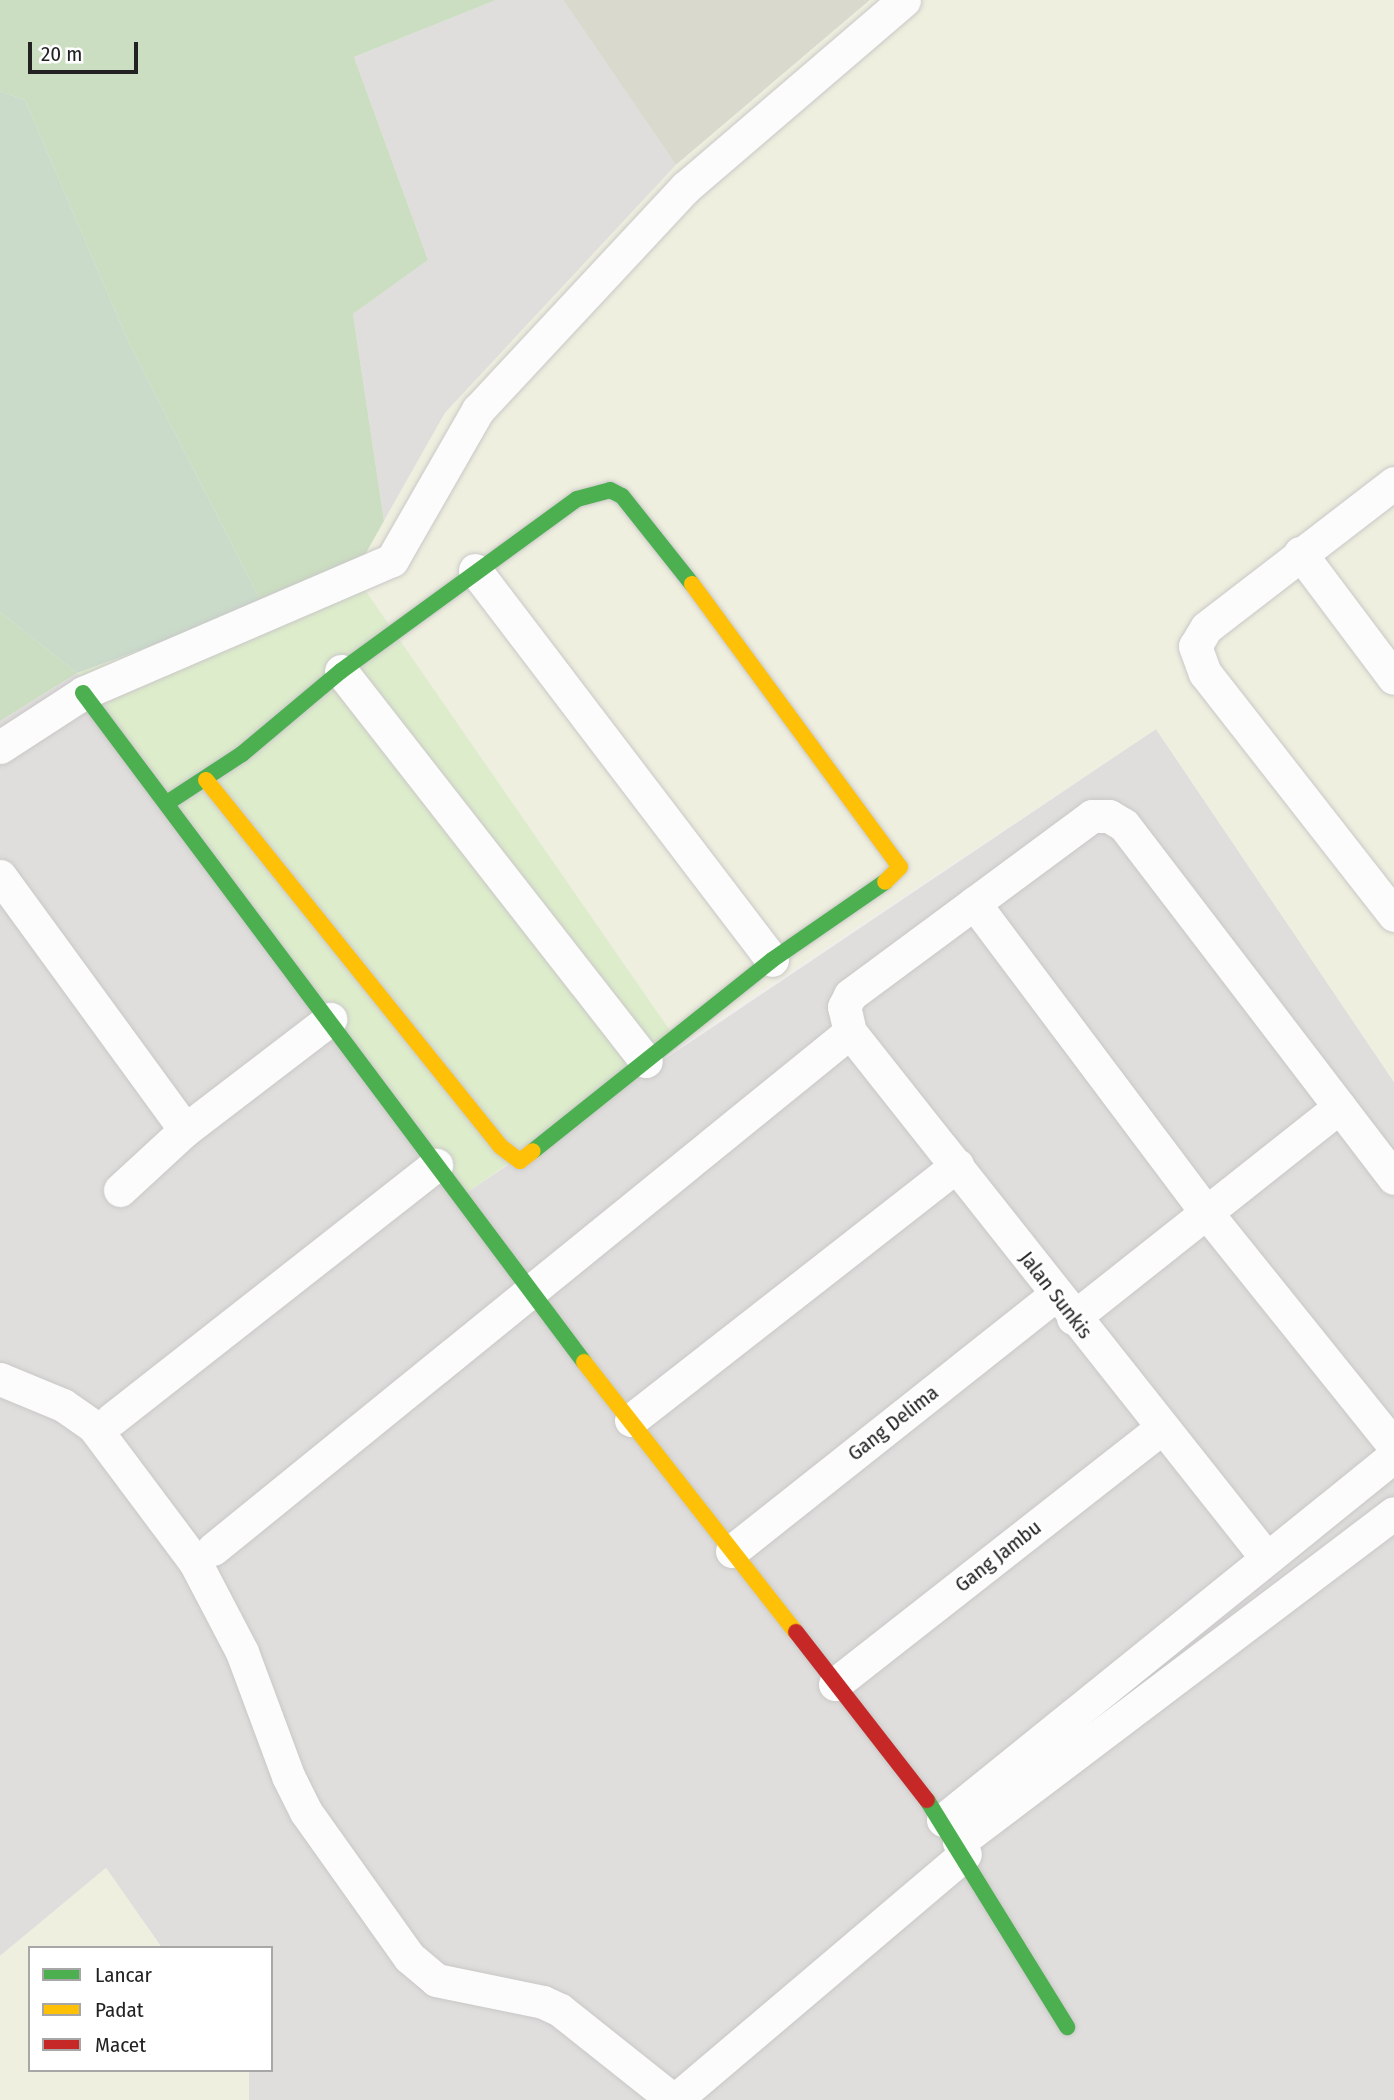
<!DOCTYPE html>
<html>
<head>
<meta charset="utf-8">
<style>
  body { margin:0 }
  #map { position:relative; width:1394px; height:2100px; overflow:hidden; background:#f0eeeb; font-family:"Fira Sans Condensed",sans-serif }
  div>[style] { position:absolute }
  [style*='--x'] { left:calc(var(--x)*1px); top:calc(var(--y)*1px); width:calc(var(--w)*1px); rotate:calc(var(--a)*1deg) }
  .residential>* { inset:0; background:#dfdedc }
  .construction>* { inset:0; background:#d9d9cd }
  .farmland>* { inset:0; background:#efefdf }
  .grass>* { inset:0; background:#ddeccb }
  .forest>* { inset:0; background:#cbdec1 }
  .cemetery>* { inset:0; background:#cadbca }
  .roads { filter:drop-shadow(0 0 2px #c9c8c7) drop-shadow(0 0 2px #c9c8c7) }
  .street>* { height:33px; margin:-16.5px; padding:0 16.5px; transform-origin:16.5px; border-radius:16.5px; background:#fdfcfc }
  .fast>* { height:16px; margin:-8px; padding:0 8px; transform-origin:8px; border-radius:8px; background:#4caf50 }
  .slow>* { height:16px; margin:-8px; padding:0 8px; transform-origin:8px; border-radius:8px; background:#ffc107 }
  .jam>* { height:16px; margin:-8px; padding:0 8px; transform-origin:8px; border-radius:8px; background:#c62828 }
  span { translate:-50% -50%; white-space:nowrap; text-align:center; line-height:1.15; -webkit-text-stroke:5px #fff; paint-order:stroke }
  .street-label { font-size:21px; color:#222 }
  .legend { position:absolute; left:28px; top:1946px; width:245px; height:126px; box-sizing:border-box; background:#fff; border:2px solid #a7a7a7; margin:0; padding:9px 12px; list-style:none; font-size:21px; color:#222 }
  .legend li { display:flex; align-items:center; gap:14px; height:35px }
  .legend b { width:35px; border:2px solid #a7a7a7 }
  .scale { position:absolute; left:28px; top:42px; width:110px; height:32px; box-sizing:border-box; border:4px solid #222; border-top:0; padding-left:9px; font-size:21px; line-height:24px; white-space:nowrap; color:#222; -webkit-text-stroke:5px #fff; paint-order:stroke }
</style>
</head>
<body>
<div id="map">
  <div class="residential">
    <div style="clip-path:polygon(496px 0,563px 0,676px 165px,445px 413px,384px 521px,353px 314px,428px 260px,354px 57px)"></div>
    <div style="clip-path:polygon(77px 673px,466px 1193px,1156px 729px,1394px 1082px,1394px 2100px,249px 2100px,249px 2070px,271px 2070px,271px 1948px,162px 1948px,106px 1868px,0 1956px,0 721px)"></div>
  </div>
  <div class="construction">
    <div style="clip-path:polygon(563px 0,870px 0,676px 165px)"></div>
  </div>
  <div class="farmland">
    <div style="clip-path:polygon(870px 0,1394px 0,1394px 1082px,1156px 729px,680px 1045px,354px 574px,445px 413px,676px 165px)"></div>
    <div style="clip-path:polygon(106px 1868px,162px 1948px,30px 1948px,30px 2070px,249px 2070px,249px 2100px,0 2100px,0 1956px)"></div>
  </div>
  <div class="grass">
    <div style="clip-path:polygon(354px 574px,680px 1045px,466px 1193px,77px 673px)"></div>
  </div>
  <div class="forest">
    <div style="clip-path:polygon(0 0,496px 0,354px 57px,428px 260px,353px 314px,384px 521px,354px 574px,263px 605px,129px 343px,25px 100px,0 91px)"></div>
    <div style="clip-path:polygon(0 612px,77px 673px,0 721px)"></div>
  </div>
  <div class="cemetery">
    <div style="clip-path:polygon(0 91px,25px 100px,129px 343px,263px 605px,77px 673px,0 612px)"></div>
  </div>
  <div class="roads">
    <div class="street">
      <div style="--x:1394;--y:483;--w:237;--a:142.4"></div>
      <div style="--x:1206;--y:628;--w:21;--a:121"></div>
      <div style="--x:1195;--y:646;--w:29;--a:70"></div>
      <div style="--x:1205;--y:673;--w:307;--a:52"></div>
      <div style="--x:1300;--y:553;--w:156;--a:53.1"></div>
      <div style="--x:475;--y:570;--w:490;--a:52.7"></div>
      <div style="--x:341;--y:671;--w:495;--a:52"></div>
      <div style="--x:0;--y:747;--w:99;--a:-33"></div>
      <div style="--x:83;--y:693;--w:336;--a:-23.3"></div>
      <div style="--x:392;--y:560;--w:173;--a:-60.2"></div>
      <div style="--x:478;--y:410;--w:305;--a:-47"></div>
      <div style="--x:686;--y:187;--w:287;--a:-40.6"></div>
      <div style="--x:0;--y:876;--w:314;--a:53.9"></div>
      <div style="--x:185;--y:1130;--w:183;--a:-37.4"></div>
      <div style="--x:974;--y:903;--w:386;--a:53.1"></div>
      <div style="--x:1206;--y:1212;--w:300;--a:51.2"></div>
      <div style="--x:120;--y:1190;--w:88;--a:-42.7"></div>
      <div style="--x:1073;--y:1318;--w:340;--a:-38.4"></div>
      <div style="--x:0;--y:1379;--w:68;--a:22.4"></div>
      <div style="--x:63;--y:1405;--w:38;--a:35"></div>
      <div style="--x:94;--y:1427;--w:169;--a:53.2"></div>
      <div style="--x:195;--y:1562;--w:102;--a:62.4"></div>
      <div style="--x:242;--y:1652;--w:132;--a:69.6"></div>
      <div style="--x:288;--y:1776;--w:40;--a:63.4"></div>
      <div style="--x:306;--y:1812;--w:178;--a:54.6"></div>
      <div style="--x:409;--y:1957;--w:35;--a:40"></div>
      <div style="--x:436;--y:1980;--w:109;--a:11.6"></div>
      <div style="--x:543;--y:2002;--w:19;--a:25"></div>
      <div style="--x:560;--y:2010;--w:144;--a:38.5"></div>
      <div style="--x:112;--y:1419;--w:412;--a:-38.1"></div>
      <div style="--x:631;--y:1420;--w:414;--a:-38"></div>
      <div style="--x:213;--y:1549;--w:820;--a:-39.06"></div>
      <div style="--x:732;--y:1551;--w:412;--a:-38.4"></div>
      <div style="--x:1265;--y:1556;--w:668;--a:-128.38"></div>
      <div style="--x:850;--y:1032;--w:26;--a:-103"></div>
      <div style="--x:844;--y:1007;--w:13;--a:-63"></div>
      <div style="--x:850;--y:995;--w:301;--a:-36.5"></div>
      <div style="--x:1092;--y:816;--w:17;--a:0"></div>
      <div style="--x:1109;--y:816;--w:17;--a:31"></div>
      <div style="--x:1124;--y:825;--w:444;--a:52.6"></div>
      <div style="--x:835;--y:1684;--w:415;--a:-38.1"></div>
      <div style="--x:943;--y:1820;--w:580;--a:-38.91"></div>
      <div style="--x:959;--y:1842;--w:545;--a:-37.1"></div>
      <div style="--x:675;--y:2100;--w:380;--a:-40.3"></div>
    </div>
    <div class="fast">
      <div style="--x:83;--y:693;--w:836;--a:53.17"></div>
      <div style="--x:167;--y:803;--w:90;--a:-33.2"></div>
      <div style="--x:242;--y:754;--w:129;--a:-40"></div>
      <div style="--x:341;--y:671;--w:292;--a:-36.1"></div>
      <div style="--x:577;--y:499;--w:34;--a:-15"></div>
      <div style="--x:610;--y:490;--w:13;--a:27"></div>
      <div style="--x:622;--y:496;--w:112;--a:51.5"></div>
      <div style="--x:533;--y:1151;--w:306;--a:-38.6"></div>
      <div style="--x:772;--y:960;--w:137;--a:-34.6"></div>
      <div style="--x:927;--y:1800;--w:267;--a:58.3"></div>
    </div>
    <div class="slow">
      <div style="--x:692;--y:584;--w:351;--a:53.7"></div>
      <div style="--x:900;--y:867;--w:21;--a:135"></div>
      <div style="--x:206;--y:780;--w:469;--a:51.2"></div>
      <div style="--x:500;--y:1146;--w:25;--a:37"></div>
      <div style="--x:520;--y:1161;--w:16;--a:-38"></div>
      <div style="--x:584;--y:1362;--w:343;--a:51.9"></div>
    </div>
    <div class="jam">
      <div style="--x:796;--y:1632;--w:213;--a:52.1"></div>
    </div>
  </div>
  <div class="street-label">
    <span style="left:1056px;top:1295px;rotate:52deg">Jalan Sunkis</span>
    <span style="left:893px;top:1423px;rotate:-38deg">Gang Delima</span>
    <span style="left:998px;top:1556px;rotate:-38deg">Gang Jambu</span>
  </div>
  <ul class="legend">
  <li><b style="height:9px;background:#4caf50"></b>Lancar</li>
  <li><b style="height:9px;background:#ffc107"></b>Padat</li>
  <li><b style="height:9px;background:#c62828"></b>Macet</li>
  </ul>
  <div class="scale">20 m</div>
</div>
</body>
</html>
